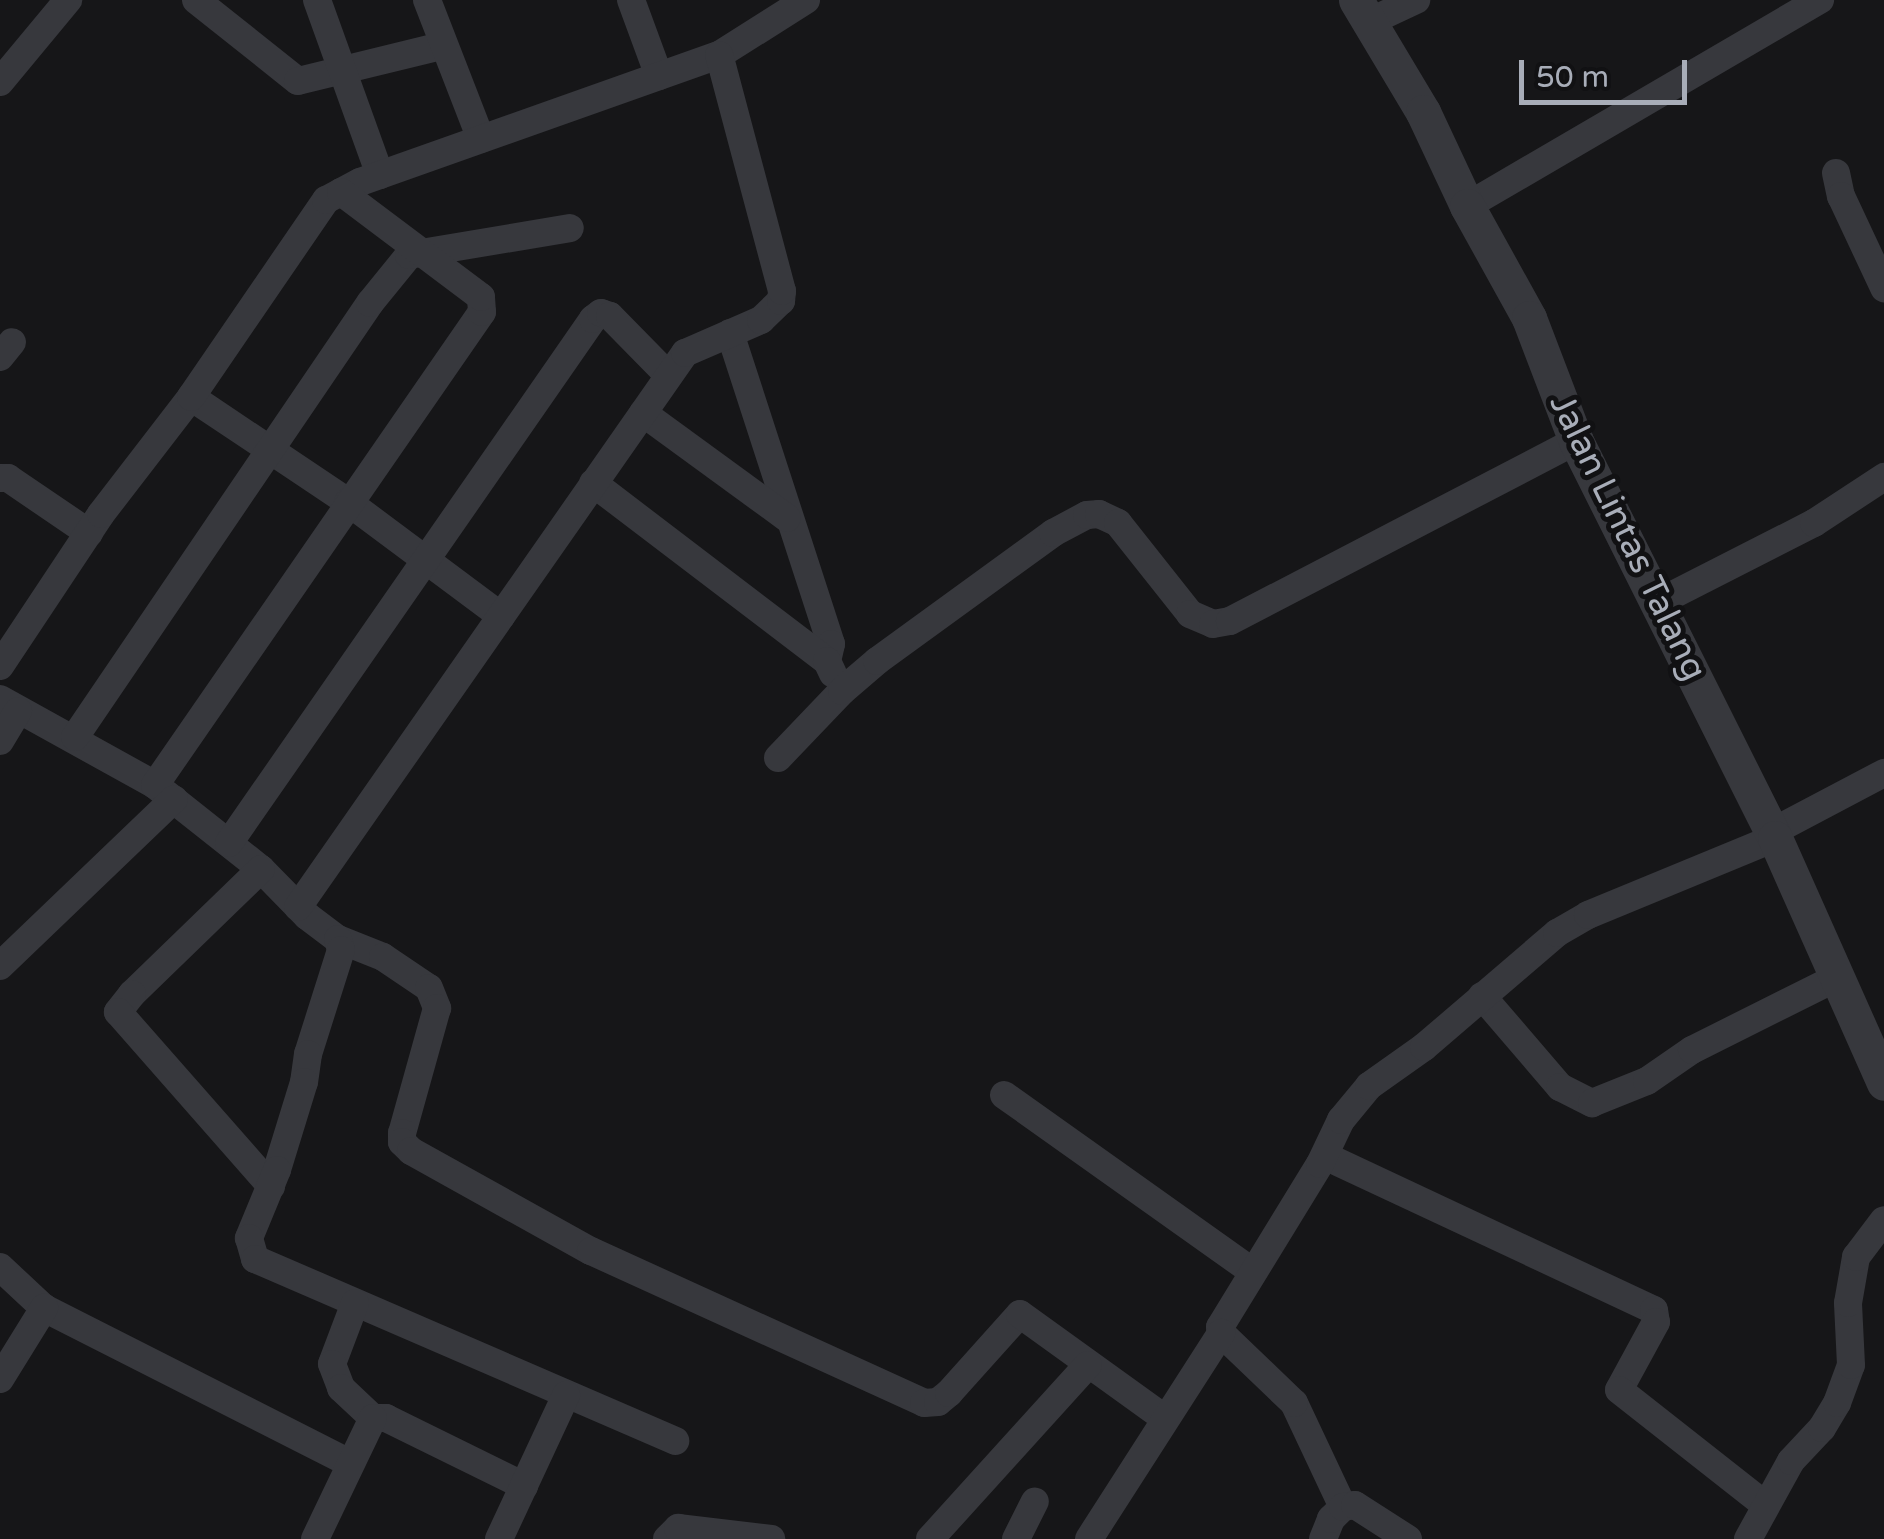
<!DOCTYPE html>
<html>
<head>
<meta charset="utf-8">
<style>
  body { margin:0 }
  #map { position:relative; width:1884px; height:1539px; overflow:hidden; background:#161618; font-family:"Varela Round",sans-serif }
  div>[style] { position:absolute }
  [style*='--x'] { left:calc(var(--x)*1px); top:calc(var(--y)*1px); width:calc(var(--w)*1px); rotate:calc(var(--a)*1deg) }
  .minor>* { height:28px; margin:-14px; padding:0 14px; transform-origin:14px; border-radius:14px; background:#37383d }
  .tertiary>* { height:35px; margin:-17.5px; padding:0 17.5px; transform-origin:17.5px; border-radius:17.5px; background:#37383d }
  span { translate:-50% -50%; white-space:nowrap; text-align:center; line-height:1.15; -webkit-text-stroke:10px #111113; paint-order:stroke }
  .street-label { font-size:35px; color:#a8adb8 }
  .scale { position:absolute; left:1519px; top:60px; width:168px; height:45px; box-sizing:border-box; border:5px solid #a8adb8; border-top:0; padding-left:12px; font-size:30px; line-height:35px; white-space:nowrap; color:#a8adb8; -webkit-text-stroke:8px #111113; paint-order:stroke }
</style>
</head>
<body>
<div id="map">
  <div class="minor">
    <div style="--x:196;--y:0;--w:130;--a:38.5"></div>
    <div style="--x:298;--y:81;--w:148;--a:-13.7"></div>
    <div style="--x:317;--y:0;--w:186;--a:70.2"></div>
    <div style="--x:427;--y:0;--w:149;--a:68.8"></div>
    <div style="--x:631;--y:0;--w:81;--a:69.8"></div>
    <div style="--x:1371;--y:21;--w:50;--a:-25"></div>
    <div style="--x:0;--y:82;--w:107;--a:-50.3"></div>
    <div style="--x:1836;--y:173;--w:24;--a:78"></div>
    <div style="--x:1841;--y:196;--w:102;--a:64.9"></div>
    <div style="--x:1467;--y:206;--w:409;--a:-30.3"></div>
    <div style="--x:730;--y:333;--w:327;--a:72"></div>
    <div style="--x:831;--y:644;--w:17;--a:103"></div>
    <div style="--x:0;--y:357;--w:19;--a:-51"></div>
    <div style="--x:191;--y:397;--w:189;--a:33.8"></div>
    <div style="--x:348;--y:502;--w:191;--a:36.7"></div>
    <div style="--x:643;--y:413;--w:178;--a:36.1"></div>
    <div style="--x:0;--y:478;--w:8;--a:0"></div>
    <div style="--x:8;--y:478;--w:98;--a:34.2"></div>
    <div style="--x:593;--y:483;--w:294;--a:37.3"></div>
    <div style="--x:827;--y:661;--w:14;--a:65"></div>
    <div style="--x:1657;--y:603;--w:176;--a:-27"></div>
    <div style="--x:1814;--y:523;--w:84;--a:-33.3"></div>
    <div style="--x:0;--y:666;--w:182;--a:-56.4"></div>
    <div style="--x:101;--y:514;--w:148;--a:-52.4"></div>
    <div style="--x:191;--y:397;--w:239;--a:-55.6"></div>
    <div style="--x:326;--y:200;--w:38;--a:-28"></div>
    <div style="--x:360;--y:182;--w:381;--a:-19.5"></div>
    <div style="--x:719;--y:55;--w:103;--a:-32.3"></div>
    <div style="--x:0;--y:699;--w:177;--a:29"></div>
    <div style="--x:155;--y:785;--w:135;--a:38.4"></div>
    <div style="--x:261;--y:869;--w:66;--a:45.6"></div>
    <div style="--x:307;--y:916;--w:39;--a:37"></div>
    <div style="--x:338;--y:939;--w:48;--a:21.8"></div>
    <div style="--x:383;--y:957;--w:55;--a:34"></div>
    <div style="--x:429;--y:988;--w:22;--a:68"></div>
    <div style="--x:437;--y:1008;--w:130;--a:105.6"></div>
    <div style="--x:402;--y:1133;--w:9;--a:90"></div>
    <div style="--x:402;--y:1142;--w:13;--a:45"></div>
    <div style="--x:411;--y:1151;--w:206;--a:29.1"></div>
    <div style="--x:591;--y:1251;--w:366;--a:24.5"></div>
    <div style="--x:924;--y:1403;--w:14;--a:-4"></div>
    <div style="--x:938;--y:1402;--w:14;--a:-39"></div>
    <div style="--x:949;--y:1393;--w:106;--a:-48.1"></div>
    <div style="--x:1020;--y:1314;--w:178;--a:35.8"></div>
    <div style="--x:75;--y:737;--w:525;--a:-55.8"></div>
    <div style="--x:370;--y:303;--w:62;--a:-50.9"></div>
    <div style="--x:409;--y:255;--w:163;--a:-9.5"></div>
    <div style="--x:0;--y:741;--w:35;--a:-59"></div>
    <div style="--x:778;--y:758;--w:93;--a:-46.3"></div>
    <div style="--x:842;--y:691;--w:46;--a:-40.6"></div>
    <div style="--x:877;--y:661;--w:218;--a:-36"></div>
    <div style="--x:1053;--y:533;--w:38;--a:-28"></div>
    <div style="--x:1087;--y:515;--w:12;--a:-5"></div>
    <div style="--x:1099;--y:514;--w:21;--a:25"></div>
    <div style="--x:1118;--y:523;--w:116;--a:51.6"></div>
    <div style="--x:1190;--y:614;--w:25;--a:23"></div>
    <div style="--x:1213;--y:624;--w:17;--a:-10"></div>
    <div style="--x:1230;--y:621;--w:390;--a:-27.5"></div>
    <div style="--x:155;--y:785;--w:575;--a:-55.34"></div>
    <div style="--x:482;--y:312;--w:15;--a:-94"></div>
    <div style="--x:481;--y:297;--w:175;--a:-143.1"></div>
    <div style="--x:1772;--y:832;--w:127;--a:-27.8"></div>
    <div style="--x:229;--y:843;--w:638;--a:-55.21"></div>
    <div style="--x:593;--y:319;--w:10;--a:-37"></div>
    <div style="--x:601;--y:313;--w:9;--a:18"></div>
    <div style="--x:610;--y:316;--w:83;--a:45.5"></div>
    <div style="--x:261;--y:869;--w:180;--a:135.9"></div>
    <div style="--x:132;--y:994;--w:23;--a:128"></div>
    <div style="--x:118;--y:1012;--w:232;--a:48.7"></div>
    <div style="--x:298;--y:907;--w:676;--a:-55.06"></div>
    <div style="--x:685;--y:353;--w:83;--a:-23.5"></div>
    <div style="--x:761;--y:320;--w:28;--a:-44"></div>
    <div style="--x:781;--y:301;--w:10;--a:-84"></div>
    <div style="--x:782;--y:291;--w:244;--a:-104.9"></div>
    <div style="--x:338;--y:939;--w:11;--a:75"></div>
    <div style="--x:341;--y:950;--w:109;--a:107.6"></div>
    <div style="--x:308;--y:1054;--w:28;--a:98"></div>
    <div style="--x:304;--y:1082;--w:92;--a:107.1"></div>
    <div style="--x:277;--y:1170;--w:74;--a:112.4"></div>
    <div style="--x:249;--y:1238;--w:22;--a:74"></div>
    <div style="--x:255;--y:1259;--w:458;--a:23.4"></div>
    <div style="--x:0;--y:966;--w:241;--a:-43.8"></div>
    <div style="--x:1482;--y:996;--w:120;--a:49.4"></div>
    <div style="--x:1560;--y:1087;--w:36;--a:27"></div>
    <div style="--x:1592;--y:1103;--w:59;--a:-21.8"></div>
    <div style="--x:1647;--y:1081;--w:55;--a:-34.6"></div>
    <div style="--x:1692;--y:1050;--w:161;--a:-26.6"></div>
    <div style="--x:1004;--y:1095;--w:305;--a:35.4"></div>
    <div style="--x:1325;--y:1156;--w:363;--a:25.1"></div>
    <div style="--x:1654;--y:1310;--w:12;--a:81"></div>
    <div style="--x:1656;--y:1322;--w:77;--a:118.6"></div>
    <div style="--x:1619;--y:1390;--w:186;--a:38.2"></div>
    <div style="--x:0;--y:1267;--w:60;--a:43"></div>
    <div style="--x:44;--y:1308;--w:342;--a:26.9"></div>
    <div style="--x:355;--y:1303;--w:65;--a:110.7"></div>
    <div style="--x:332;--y:1364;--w:26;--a:69"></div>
    <div style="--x:341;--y:1388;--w:44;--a:43.2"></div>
    <div style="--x:373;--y:1418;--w:13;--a:0"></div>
    <div style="--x:386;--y:1418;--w:154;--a:26.2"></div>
    <div style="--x:0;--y:1379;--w:84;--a:-58.2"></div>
    <div style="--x:1343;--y:1507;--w:115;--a:-115.2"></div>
    <div style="--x:1294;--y:1403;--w:101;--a:-136.2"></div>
    <div style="--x:1221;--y:1333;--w:6;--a:-99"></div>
    <div style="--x:1220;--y:1327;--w:191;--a:-58.5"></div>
    <div style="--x:1320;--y:1164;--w:49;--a:-64.5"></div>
    <div style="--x:1341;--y:1120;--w:44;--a:-50.5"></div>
    <div style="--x:1369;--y:1086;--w:67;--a:-35.3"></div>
    <div style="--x:1424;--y:1047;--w:175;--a:-40.6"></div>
    <div style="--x:1557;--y:933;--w:36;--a:-30"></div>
    <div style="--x:1588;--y:915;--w:202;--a:-22.4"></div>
    <div style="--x:315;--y:1539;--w:134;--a:-64.4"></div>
    <div style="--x:499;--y:1539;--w:159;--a:-65"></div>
    <div style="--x:667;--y:1539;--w:16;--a:-45"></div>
    <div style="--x:678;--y:1528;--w:94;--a:6.7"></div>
    <div style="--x:930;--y:1539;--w:235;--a:-47.8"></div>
    <div style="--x:1016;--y:1539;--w:42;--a:-63.4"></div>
    <div style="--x:1089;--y:1539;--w:245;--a:-57.3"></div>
    <div style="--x:1323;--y:1539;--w:22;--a:-68"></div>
    <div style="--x:1331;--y:1519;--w:17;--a:-45"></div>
    <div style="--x:1343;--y:1507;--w:12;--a:-9"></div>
    <div style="--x:1355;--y:1505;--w:63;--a:32.7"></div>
    <div style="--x:1748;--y:1539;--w:89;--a:-61.1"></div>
    <div style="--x:1791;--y:1461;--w:45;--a:-46.8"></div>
    <div style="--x:1822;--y:1428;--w:29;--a:-59"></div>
    <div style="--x:1837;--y:1403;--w:40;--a:-69.8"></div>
    <div style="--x:1851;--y:1365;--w:62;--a:-92.8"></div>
    <div style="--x:1848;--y:1303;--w:47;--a:-80.1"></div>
    <div style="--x:1856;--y:1257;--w:46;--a:-52.9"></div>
  </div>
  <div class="tertiary">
    <div style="--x:1356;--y:0;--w:131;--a:59.1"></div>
    <div style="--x:1423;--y:112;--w:104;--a:64.9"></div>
    <div style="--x:1467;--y:206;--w:128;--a:61"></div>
    <div style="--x:1529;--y:318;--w:132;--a:69.1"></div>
    <div style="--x:1576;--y:441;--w:444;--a:63.4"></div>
    <div style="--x:1775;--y:838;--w:268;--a:66"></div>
  </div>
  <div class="street-label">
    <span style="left:1628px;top:537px;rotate:64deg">Jalan Lintas Talang</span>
  </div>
  <div class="scale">50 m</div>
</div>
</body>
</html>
